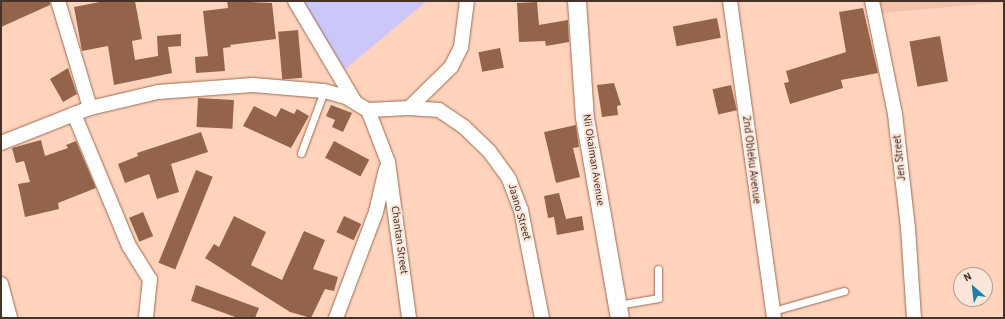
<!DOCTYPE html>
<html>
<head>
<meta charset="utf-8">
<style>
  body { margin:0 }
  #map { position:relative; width:1005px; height:319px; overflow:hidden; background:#ffd3bc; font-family:"Source Sans 3",sans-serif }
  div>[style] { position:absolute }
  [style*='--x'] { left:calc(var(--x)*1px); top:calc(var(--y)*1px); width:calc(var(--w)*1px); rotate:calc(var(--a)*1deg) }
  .built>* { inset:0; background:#f2c3aa }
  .green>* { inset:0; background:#ccc7f9 }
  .building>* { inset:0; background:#94644a; transform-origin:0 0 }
  .roads { filter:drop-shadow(0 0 1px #9b6b51) drop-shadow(0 0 1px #9b6b51) }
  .service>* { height:7px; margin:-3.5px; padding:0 3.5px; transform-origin:3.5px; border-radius:3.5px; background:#fff }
  .minor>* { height:14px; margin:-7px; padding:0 7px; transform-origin:7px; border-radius:7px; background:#fff }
  .tertiary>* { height:18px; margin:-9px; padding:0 9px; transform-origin:9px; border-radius:9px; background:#fff }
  span { translate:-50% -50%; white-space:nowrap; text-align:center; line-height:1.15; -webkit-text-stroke:4px #fce6da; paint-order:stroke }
  .street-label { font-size:11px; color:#463226 }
  .frame { position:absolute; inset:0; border:2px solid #463226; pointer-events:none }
  .north { position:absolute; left:953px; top:267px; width:40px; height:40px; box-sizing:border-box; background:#fce6da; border:1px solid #b39e92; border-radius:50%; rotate:332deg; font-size:11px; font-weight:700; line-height:16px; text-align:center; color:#463226 }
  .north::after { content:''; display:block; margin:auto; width:14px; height:18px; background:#1683ab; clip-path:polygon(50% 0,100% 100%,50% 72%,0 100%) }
</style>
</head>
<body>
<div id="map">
  <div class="built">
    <div style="clip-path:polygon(879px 1px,1004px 1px,1004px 2px,882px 13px)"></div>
  </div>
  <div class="green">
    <div style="clip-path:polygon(302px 1px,427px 1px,345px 69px)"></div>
  </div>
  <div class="building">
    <div style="clip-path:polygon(1px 1px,50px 1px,50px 5px,1px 27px)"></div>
    <div style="clip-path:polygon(105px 1px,135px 1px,142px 39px,132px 41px,135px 60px,158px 56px,157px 36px,181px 34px,181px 46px,168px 47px,172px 73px,114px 85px,108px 46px,82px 51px,74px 7px)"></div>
    <div style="clip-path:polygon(227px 1px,272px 3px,276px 39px,230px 45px,231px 47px,223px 48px,225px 71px,196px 73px,195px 57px,208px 56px,203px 11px,228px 8px)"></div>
    <div style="clip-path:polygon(537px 2px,539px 25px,568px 20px,569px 42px,546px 46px,545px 41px,519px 42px,517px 3px)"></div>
    <div style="clip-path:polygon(863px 8px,878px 73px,841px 80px,843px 88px,790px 104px,784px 83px,789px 82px,786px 71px,846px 52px,839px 12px)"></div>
    <div style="left:717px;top:18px;width:20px;height:45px;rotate:79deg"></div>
    <div style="left:298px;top:30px;width:48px;height:20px;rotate:85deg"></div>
    <div style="left:940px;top:36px;width:46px;height:31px;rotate:80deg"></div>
    <div style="left:500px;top:48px;width:20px;height:22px;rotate:79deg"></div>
    <div style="clip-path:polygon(68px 68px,77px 94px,63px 102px,50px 79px)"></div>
    <div style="clip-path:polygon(614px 83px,621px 105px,617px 106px,618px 115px,602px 117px,597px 85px)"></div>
    <div style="left:731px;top:85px;width:26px;height:19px;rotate:77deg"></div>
    <div style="left:198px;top:98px;width:36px;height:29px;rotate:3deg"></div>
    <div style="clip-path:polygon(331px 105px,352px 113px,343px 132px,332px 127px,335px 120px,326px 116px)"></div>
    <div style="clip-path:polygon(254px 106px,276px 117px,281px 108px,294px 114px,297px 109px,309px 116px,291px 148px,243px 126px)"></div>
    <div style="clip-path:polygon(576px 125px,579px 147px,573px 148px,580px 177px,556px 183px,544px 132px)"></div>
    <div style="clip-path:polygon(201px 132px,208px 152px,171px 164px,179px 192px,157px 199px,149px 174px,125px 183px,118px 164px,138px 156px,137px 153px)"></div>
    <div style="clip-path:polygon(41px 140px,45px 156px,68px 148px,66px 145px,76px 141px,96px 188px,58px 203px,59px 209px,25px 217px,18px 184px,30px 182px,24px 161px,16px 163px,12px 148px)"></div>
    <div style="left:334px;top:141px;width:40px;height:19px;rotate:28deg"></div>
    <div style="left:196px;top:170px;width:18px;height:100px;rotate:22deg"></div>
    <div style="clip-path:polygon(559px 193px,566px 219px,582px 216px,584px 230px,557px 235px,554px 217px,548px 218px,544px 196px)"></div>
    <div style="left:143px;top:212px;width:26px;height:15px;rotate:67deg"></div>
    <div style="clip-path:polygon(234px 216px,266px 232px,251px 265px,282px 280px,304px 231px,325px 240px,313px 269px,338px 277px,334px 291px,325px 289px,311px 318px,290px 312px,205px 258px,214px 244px,219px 247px)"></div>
    <div style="left:344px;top:216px;width:19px;height:18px;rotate:25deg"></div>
    <div style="clip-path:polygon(196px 285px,259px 308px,255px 318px,238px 318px,191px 301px)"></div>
  </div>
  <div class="roads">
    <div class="service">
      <div style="--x:301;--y:153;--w:66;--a:-69.6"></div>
      <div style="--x:618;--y:305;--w:41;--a:-9.9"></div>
      <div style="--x:658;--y:298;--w:29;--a:-90"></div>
      <div style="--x:773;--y:311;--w:74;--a:-15.7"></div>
    </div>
    <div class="minor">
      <div style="--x:58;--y:1;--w:112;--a:73.3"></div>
      <div style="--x:295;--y:1;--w:117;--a:59.3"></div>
      <div style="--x:730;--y:1;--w:320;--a:82.1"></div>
      <div style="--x:872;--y:1;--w:115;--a:78.5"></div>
      <div style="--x:895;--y:114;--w:115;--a:83.5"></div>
      <div style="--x:908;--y:228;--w:90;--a:86.2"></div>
      <div style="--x:409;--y:108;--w:59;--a:-44.3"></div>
      <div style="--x:451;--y:67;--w:22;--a:-63"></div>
      <div style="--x:461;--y:47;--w:46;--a:-82.6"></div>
      <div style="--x:368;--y:110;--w:41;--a:-2.8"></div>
      <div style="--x:409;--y:108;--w:30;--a:4"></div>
      <div style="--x:439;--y:110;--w:30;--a:34"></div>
      <div style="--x:464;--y:127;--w:35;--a:44"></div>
      <div style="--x:489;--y:151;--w:34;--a:54"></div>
      <div style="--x:509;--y:179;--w:33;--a:69"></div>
      <div style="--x:521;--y:210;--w:110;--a:79"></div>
      <div style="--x:74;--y:114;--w:143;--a:67.4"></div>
      <div style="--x:129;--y:246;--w:39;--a:58"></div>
      <div style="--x:150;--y:279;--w:39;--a:96"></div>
      <div style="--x:1;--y:143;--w:96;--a:-21.5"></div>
      <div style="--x:90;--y:108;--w:70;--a:-13.2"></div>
      <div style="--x:158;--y:92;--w:95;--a:-4.2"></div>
      <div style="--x:253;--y:85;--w:71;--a:4.8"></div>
      <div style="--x:324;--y:91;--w:23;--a:15"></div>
      <div style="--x:346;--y:97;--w:26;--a:31"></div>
      <div style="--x:368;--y:110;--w:56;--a:69"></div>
      <div style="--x:388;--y:162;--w:157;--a:82.3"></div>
      <div style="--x:1;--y:284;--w:35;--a:75"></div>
      <div style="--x:336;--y:318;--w:113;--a:-69.3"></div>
      <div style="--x:376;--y:212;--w:44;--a:-76.9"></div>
    </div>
    <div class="tertiary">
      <div style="--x:577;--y:1;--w:117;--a:86.1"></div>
      <div style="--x:585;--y:118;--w:203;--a:80.1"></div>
    </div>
  </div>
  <div class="street-label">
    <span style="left:900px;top:158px;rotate:-96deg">Jen Street</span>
    <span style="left:593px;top:160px;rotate:81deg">Nii Okaiman Avenue</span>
    <span style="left:751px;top:160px;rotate:83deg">2nd Obleku Avenue</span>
    <span style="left:519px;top:212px;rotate:74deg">Jaano Street</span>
    <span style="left:399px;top:240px;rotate:82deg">Chantan Street</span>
  </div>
  <div class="frame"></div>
  <div class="north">N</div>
</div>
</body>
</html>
